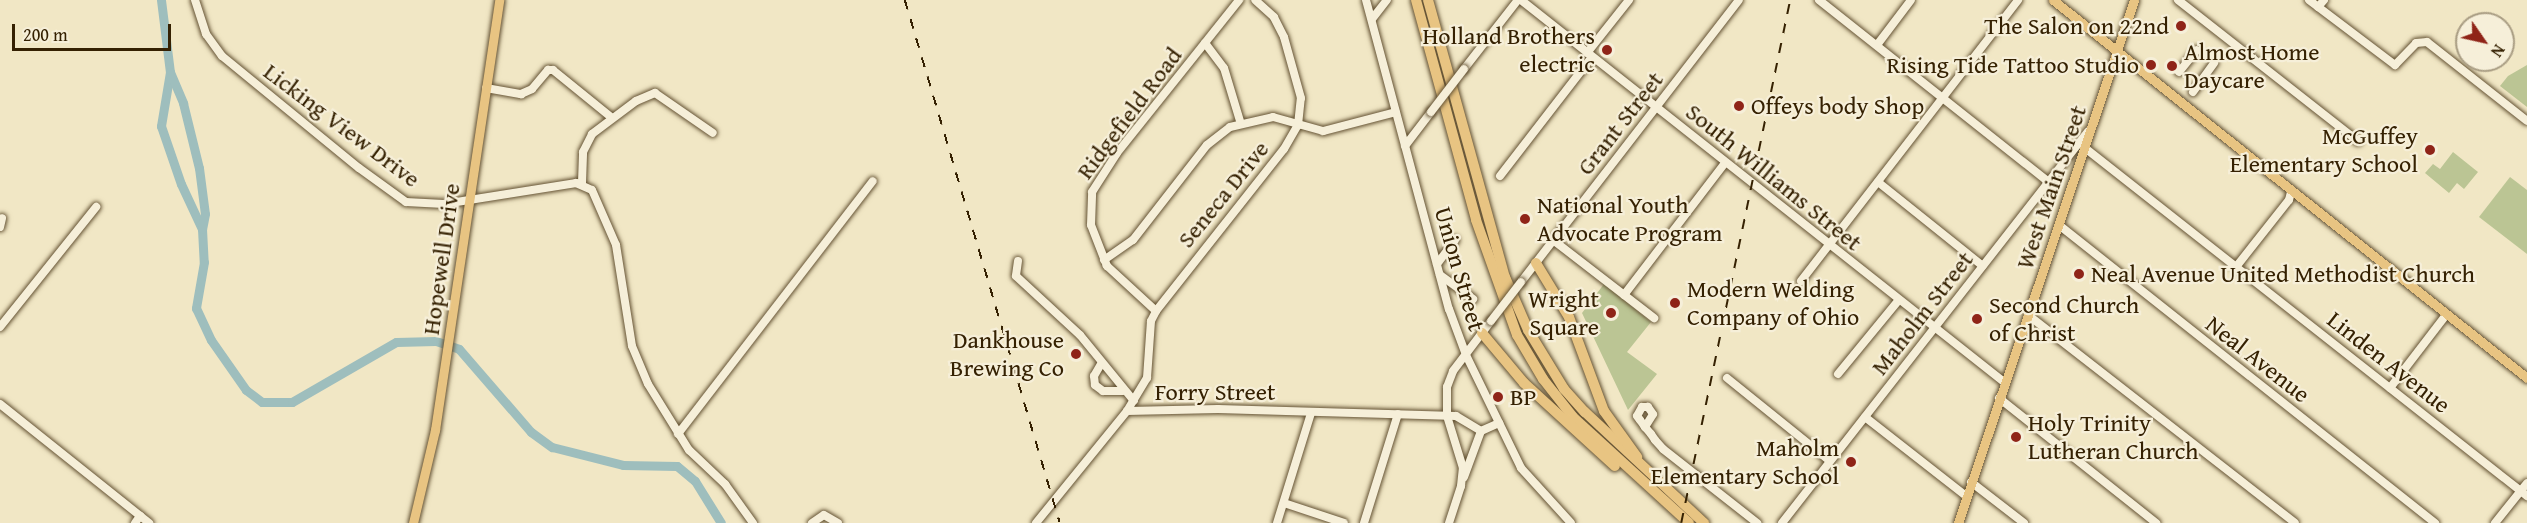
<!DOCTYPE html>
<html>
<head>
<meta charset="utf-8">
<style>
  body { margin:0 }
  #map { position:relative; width:2527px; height:523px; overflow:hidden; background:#f1e7c5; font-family:"Gentium Book Plus",serif }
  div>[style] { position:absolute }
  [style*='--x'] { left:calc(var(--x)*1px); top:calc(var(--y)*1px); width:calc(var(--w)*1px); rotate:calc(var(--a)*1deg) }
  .green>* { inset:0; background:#bbc594 }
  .river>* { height:9px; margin:-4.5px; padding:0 4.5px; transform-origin:4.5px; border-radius:4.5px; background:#9ebebd }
  .roads { filter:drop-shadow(0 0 2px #645233) drop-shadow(0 0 2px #645233) }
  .minor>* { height:8px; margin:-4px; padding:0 4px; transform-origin:4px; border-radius:4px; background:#f6efd9 }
  .major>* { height:9px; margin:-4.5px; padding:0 4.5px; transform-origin:4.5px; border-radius:4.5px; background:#e8c482 }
  .highway>* { height:10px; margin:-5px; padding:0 5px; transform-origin:5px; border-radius:5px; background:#e8c482 }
  .rail>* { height:1.5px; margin-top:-0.75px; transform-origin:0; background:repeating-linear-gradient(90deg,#352102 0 10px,transparent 0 20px) }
  .bridges { filter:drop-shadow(0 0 2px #645233) drop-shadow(0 0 2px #645233) }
  .minor-bridge>* { height:8px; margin:-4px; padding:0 4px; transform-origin:4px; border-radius:4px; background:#f6efd9 }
  .dots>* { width:16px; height:16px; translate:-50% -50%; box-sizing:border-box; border:3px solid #f6efd9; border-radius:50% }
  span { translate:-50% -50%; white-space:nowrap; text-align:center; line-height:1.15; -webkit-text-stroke:4.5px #f6efd9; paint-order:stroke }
  .poi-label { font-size:24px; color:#352102 }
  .right { translate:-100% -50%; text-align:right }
  .left { translate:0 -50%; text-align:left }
  .street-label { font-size:24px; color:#352102 }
  .north { position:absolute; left:2455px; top:12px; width:60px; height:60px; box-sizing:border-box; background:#f6efd9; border:2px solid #a99d83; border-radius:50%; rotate:124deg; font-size:16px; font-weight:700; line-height:24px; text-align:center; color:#352102 }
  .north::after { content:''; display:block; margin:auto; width:21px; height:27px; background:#8f2418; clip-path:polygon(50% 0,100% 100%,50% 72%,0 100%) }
  .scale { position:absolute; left:12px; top:24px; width:159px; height:27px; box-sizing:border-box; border:3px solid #352102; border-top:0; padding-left:8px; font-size:18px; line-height:21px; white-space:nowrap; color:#352102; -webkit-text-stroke:4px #f6efd9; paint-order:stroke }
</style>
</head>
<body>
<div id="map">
  <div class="green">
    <div style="clip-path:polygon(2527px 65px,2527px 107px,2500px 86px,2508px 76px)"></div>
    <div style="clip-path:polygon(2453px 152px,2478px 172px,2464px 189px,2457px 183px,2449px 193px,2425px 173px,2433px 164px,2440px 169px)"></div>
    <div style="clip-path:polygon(2510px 177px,2527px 190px,2527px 254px,2479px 217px)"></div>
    <div style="clip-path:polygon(1604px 284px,1651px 322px,1627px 352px,1657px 374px,1628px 410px,1582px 313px)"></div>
  </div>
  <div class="river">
    <div style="--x:161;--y:0;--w:73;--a:82.9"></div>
    <div style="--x:170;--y:72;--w:55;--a:99.5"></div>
    <div style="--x:161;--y:126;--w:61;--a:71"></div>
    <div style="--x:181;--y:184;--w:50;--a:65"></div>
    <div style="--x:202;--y:229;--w:33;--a:87"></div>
    <div style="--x:204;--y:262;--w:47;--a:99.9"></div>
    <div style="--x:196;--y:308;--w:35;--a:65"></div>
    <div style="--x:211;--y:340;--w:61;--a:55"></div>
    <div style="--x:246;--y:390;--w:20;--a:37"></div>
    <div style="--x:262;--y:402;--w:30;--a:0"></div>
    <div style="--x:292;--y:402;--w:120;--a:-30"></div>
    <div style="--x:396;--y:342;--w:40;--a:-1.4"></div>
    <div style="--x:436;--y:341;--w:24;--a:19"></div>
    <div style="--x:459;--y:349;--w:110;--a:49.1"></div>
    <div style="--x:531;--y:432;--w:26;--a:36"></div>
    <div style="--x:552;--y:447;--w:73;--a:14.2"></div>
    <div style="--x:623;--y:465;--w:54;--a:1.1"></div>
    <div style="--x:677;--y:466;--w:23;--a:40"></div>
    <div style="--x:695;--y:481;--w:49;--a:58.2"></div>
    <div style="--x:170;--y:72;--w:34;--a:67"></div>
    <div style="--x:183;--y:103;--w:67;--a:76.2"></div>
    <div style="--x:199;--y:168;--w:46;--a:82.6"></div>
    <div style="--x:205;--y:214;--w:15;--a:101"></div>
  </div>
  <div class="roads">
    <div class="minor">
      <div style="--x:195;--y:0;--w:36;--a:72"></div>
      <div style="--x:206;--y:34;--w:27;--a:54"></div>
      <div style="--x:222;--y:56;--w:177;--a:39.3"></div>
      <div style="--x:359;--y:168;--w:58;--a:35.9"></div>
      <div style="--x:406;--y:202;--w:38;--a:3"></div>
      <div style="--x:444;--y:204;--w:134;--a:-9"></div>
      <div style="--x:576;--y:183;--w:17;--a:24"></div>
      <div style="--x:592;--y:190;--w:60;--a:66.4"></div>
      <div style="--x:616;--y:245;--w:102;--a:81"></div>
      <div style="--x:632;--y:346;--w:41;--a:67.2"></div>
      <div style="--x:648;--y:384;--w:78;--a:58.2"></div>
      <div style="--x:689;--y:450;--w:50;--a:43.4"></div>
      <div style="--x:725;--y:484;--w:48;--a:54.3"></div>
      <div style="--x:1366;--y:0;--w:320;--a:75"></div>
      <div style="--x:1449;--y:309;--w:49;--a:69.7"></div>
      <div style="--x:1466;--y:355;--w:126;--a:64"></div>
      <div style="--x:1521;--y:468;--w:74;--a:47.7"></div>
      <div style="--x:1521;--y:0;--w:616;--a:38.34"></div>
      <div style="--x:1819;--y:0;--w:293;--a:38.4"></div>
      <div style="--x:2178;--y:0;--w:229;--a:38.1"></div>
      <div style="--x:2309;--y:0;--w:108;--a:37.1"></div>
      <div style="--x:2395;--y:65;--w:30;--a:-46"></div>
      <div style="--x:2416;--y:43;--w:11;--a:-5"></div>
      <div style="--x:2427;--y:42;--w:127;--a:38.3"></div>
      <div style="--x:2318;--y:7;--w:9;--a:-49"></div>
      <div style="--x:1372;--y:19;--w:24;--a:-52"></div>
      <div style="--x:1205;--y:43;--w:31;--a:53"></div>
      <div style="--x:1224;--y:68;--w:55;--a:73.2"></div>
      <div style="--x:1877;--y:45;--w:56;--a:-52.9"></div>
      <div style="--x:1587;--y:53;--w:68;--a:-51.6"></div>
      <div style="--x:1464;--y:69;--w:88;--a:-52"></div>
      <div style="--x:2179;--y:72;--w:28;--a:-51"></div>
      <div style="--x:486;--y:88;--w:36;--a:10"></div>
      <div style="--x:521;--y:94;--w:12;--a:-24"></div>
      <div style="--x:532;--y:89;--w:25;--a:-50"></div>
      <div style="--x:548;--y:70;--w:5;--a:0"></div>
      <div style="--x:553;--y:70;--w:76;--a:39.1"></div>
      <div style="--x:2193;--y:92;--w:36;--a:-54"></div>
      <div style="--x:1405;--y:146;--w:43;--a:-52.6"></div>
      <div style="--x:2085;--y:148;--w:563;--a:38.21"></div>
      <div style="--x:1500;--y:176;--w:150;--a:-52.3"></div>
      <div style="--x:1878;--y:182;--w:134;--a:38.7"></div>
      <div style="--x:582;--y:183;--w:31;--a:-88"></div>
      <div style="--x:583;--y:152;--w:20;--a:-63"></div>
      <div style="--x:592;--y:134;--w:55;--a:-36.9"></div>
      <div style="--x:636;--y:101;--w:21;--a:-23"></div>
      <div style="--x:655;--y:93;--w:70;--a:34.6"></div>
      <div style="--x:2059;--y:225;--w:480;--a:38.4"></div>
      <div style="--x:0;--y:227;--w:9;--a:-77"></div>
      <div style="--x:1553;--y:240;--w:128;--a:37.7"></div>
      <div style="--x:1104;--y:260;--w:35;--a:-35"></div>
      <div style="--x:1133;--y:240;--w:120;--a:-52.1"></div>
      <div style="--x:1207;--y:145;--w:29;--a:-38"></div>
      <div style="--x:1230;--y:127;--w:44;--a:-13.1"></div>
      <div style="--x:1273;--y:117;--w:52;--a:15.6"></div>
      <div style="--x:1323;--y:131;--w:75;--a:-14.6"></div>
      <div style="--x:1018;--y:261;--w:15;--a:98"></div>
      <div style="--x:1016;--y:276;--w:87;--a:42.7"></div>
      <div style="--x:1080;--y:335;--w:85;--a:50.7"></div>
      <div style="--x:1437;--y:264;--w:30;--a:-53"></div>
      <div style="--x:2236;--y:267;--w:85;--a:-51.7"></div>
      <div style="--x:2289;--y:200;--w:8;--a:-76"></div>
      <div style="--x:1440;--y:275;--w:41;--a:36"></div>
      <div style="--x:1801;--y:281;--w:355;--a:-52.3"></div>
      <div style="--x:1521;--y:282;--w:356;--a:-52.3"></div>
      <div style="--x:1624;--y:295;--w:166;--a:-52.6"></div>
      <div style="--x:1156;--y:311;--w:67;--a:-137.4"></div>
      <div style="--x:1107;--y:266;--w:44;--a:-111.3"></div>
      <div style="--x:1091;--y:225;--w:33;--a:-88"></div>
      <div style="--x:1092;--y:192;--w:46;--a:-57.3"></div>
      <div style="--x:1117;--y:153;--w:196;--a:-51.4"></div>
      <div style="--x:2028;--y:315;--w:338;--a:37.9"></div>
      <div style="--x:0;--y:327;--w:154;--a:-51.3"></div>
      <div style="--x:1101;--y:364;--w:14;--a:120"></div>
      <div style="--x:1094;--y:376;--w:9;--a:84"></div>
      <div style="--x:1095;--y:385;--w:10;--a:37"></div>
      <div style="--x:1103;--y:391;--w:20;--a:0"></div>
      <div style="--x:1838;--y:374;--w:94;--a:-50.6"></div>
      <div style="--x:1727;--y:378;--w:132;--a:38.9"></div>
      <div style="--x:2390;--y:388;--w:92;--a:-52.5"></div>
      <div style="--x:1999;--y:398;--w:201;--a:38.5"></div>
      <div style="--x:0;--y:404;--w:191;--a:38.6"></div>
      <div style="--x:1127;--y:411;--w:39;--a:-59"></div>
      <div style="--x:1147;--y:378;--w:57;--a:-86"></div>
      <div style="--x:1151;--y:321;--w:11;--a:-63"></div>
      <div style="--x:1156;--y:311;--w:206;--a:-51.7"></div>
      <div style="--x:1284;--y:149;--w:28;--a:-60"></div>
      <div style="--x:1298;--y:125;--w:27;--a:-84"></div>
      <div style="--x:1301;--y:98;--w:63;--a:-105.6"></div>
      <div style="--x:1284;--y:37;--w:22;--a:-117"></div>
      <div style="--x:1274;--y:17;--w:25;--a:-138"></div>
      <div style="--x:1865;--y:417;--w:128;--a:38"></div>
      <div style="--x:1645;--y:427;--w:15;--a:-58"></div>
      <div style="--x:1653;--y:414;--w:9;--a:-126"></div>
      <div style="--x:1648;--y:407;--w:6;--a:180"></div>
      <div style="--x:1642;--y:407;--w:10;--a:119"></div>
      <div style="--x:1637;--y:416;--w:5;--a:53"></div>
      <div style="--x:1640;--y:420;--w:9;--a:54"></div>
      <div style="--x:1645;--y:427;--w:9;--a:49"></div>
      <div style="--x:1651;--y:434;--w:7;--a:56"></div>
      <div style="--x:1655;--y:440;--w:12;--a:48"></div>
      <div style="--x:1663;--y:449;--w:120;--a:38.2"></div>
      <div style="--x:678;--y:434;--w:319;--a:-52.4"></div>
      <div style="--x:1464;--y:477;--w:49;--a:-69.7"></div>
      <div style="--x:1971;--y:482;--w:67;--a:37.7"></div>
      <div style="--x:1284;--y:503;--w:63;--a:18.4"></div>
      <div style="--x:135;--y:523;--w:9;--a:-54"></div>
      <div style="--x:812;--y:523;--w:14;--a:-34"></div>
      <div style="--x:824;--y:515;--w:16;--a:30"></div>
      <div style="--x:1036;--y:523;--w:144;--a:-50.9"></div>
      <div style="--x:1127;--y:411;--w:91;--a:-1.3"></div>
      <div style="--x:1218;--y:409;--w:238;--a:1.7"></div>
      <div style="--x:1456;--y:416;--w:29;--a:31"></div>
      <div style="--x:1481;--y:431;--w:20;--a:-24"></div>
      <div style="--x:1277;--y:523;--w:115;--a:-72.8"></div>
      <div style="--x:1364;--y:523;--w:114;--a:-72.7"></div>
      <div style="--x:1449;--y:523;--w:39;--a:-72"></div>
      <div style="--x:1461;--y:486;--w:18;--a:-84"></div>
      <div style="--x:1463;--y:468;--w:54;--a:-107.1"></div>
      <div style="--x:1447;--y:416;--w:29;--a:-90"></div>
      <div style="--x:1447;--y:387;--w:17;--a:-69"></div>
      <div style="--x:1453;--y:371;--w:63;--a:-52.8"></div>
      <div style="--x:1782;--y:523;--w:497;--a:-52"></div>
      <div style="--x:2495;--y:523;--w:51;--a:-51.3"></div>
    </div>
    <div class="major">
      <div style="--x:2053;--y:0;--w:606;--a:38.57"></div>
      <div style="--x:413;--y:523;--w:96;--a:-76.7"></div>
      <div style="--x:435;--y:430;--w:435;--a:-81.5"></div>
      <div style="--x:1958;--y:523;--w:552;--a:-71.4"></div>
    </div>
    <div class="highway">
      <div style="--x:1416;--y:0;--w:228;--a:74.7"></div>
      <div style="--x:1476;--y:220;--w:122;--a:70.4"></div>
      <div style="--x:1517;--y:335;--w:51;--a:59.4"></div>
      <div style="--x:1543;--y:379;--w:48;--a:51.7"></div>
      <div style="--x:1573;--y:417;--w:157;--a:42.4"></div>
      <div style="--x:1428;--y:0;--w:288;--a:74.5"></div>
      <div style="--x:1505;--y:277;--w:58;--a:66.5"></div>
      <div style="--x:1528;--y:330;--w:69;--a:58.6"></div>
      <div style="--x:1564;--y:389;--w:31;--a:48"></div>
      <div style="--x:1585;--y:412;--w:163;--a:43"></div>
      <div style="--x:1536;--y:263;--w:63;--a:58.6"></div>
      <div style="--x:1569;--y:317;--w:100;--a:69.6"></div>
      <div style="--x:1604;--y:411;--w:57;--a:54.3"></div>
      <div style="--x:1482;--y:333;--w:65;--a:50"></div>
      <div style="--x:1524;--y:383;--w:123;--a:42.4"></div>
    </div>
  </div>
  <div class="rail">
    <div style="--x:905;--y:0;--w:545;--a:73.49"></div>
    <div style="--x:1681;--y:523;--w:534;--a:-78.23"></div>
  </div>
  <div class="bridges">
    <div class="minor-bridge">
      <div style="--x:1431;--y:112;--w:54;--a:-52.5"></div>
      <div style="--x:1491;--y:321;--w:49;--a:-52.4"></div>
    </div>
  </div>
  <div class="dots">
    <div style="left:2181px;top:26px;background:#8f2418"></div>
    <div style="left:1607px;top:50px;background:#8f2418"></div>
    <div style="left:2151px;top:65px;background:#8f2418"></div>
    <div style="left:2172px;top:66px;background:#8f2418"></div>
    <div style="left:1739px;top:106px;background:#8f2418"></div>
    <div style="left:2430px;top:150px;background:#8f2418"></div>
    <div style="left:1525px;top:219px;background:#8f2418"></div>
    <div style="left:2079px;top:274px;background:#8f2418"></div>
    <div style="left:1675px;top:303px;background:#8f2418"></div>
    <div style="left:1611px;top:313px;background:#8f2418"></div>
    <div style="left:1977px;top:319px;background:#8f2418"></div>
    <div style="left:1076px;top:354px;background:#8f2418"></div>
    <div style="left:1498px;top:397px;background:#8f2418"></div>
    <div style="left:2016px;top:437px;background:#8f2418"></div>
    <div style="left:1851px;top:462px;background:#8f2418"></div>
  </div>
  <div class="poi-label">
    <span class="right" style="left:2169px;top:26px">The Salon on 22nd</span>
    <span class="right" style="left:1595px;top:50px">Holland Brothers<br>electric</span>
    <span class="left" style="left:2184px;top:66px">Almost Home<br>Daycare</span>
    <span class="right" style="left:2139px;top:65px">Rising Tide Tattoo Studio</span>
    <span class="left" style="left:1751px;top:106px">Offeys body Shop</span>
    <span class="right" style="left:2418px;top:150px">McGuffey<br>Elementary School</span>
    <span class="left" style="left:1537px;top:219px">National Youth<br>Advocate Program</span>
    <span class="left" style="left:2091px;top:274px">Neal Avenue United Methodist Church</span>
    <span class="left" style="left:1687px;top:303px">Modern Welding<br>Company of Ohio</span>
    <span class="right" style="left:1599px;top:313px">Wright<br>Square</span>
    <span class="left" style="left:1989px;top:319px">Second Church<br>of Christ</span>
    <span class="right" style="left:1064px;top:354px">Dankhouse<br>Brewing Co</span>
    <span class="left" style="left:1510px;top:397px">BP</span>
    <span class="left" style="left:2028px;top:437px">Holy Trinity<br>Lutheran Church</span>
    <span class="right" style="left:1839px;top:462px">Maholm<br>Elementary School</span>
  </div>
  <div class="street-label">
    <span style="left:1129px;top:113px;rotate:-53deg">Ridgefield Road</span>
    <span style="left:1620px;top:123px;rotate:-52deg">Grant Street</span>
    <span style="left:342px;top:125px;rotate:37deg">Licking View Drive</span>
    <span style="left:1774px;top:177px;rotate:39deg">South Williams Street</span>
    <span style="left:2051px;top:187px;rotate:-71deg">West Main Street</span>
    <span style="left:1223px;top:194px;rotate:-51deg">Seneca Drive</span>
    <span style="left:441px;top:259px;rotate:-82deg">Hopewell Drive</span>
    <span style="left:1460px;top:269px;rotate:74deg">Union Street</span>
    <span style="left:1922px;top:313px;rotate:-52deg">Maholm Street</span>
    <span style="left:2258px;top:359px;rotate:38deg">Neal Avenue</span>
    <span style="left:2389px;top:362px;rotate:38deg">Linden Avenue</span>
    <span style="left:1215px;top:392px">Forry Street</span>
  </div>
  <div class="north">N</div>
  <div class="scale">200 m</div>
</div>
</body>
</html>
